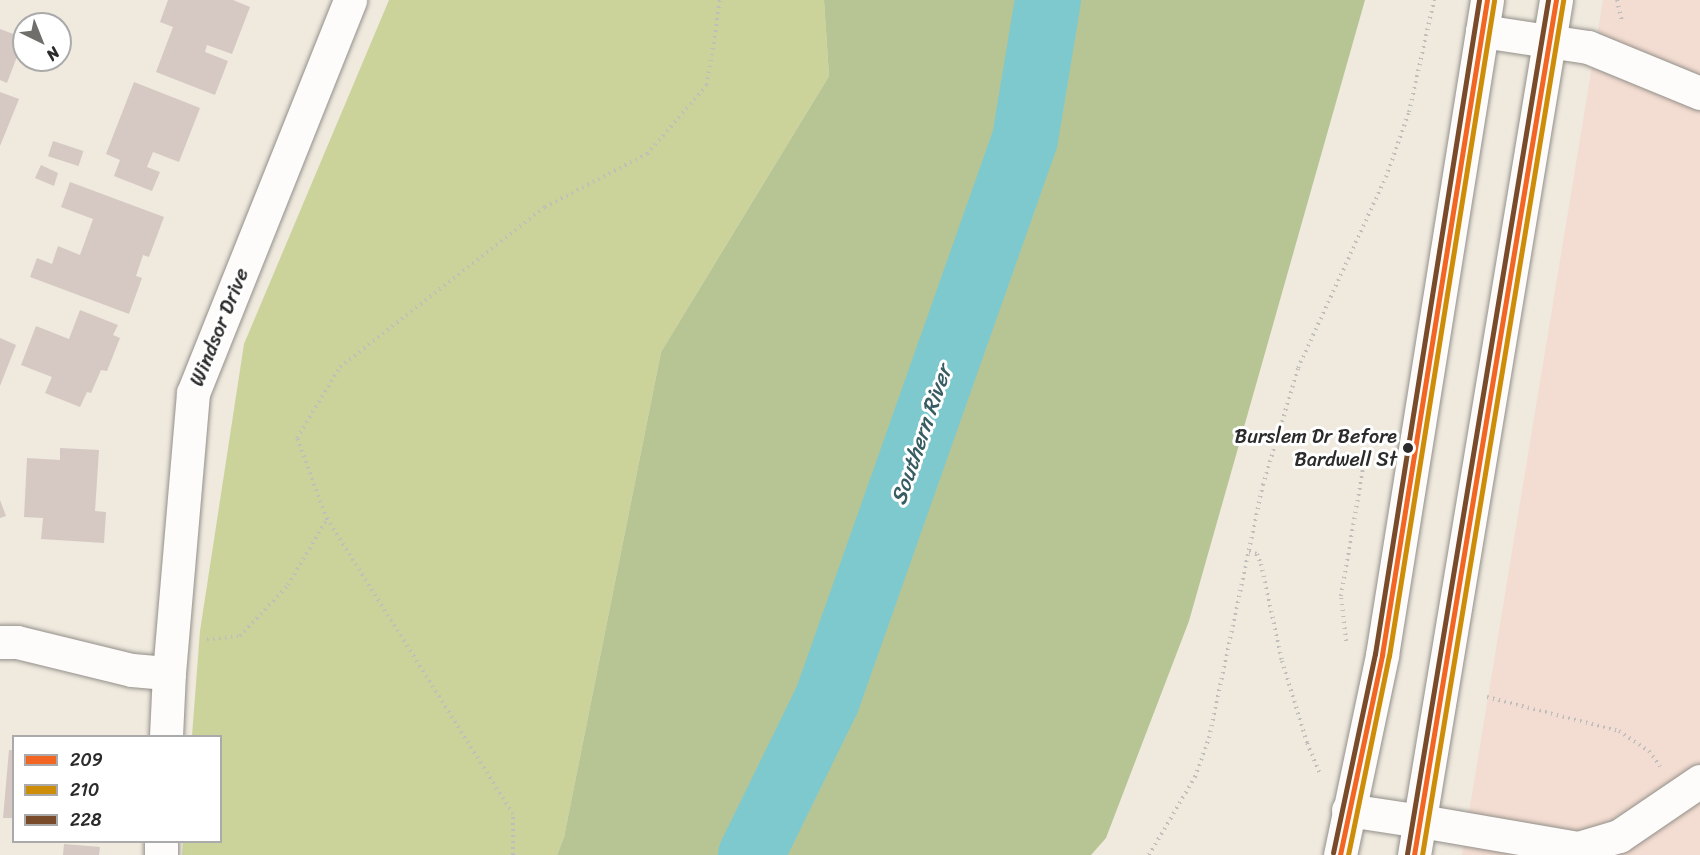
<!DOCTYPE html>
<html>
<head>
<meta charset="utf-8">
<style>
  body { margin:0 }
  #map { position:relative; width:1700px; height:855px; overflow:hidden; background:#efe9de; font-family:Sriracha,sans-serif }
  div>[style] { position:absolute }
  [style*='--x'] { left:calc(var(--x)*1px); top:calc(var(--y)*1px); width:calc(var(--w)*1px); rotate:calc(var(--a)*1deg) }
  .built>* { inset:0; background:#f3dcd1 }
  .green>* { inset:0; background:#cbd39b }
  .forest>* { inset:0; background:#b7c595 }
  .river>* { height:66px; margin:-33px; padding:0 33px; transform-origin:33px; border-radius:33px; background:#7ec9ce }
  .building>* { inset:0; background:#d6c9c4; transform-origin:0 0 }
  .path>* { height:4px; margin-top:-2px; transform-origin:0; background:repeating-linear-gradient(90deg,#bfbebb 0 1.5px,transparent 0 6px) }
  .roads { filter:drop-shadow(0 0 2px #93908a) drop-shadow(0 0 2px #93908a) }
  .minor>* { height:33px; margin:-16.5px; padding:0 16.5px; transform-origin:16.5px; border-radius:16.5px; background:#fdfcfa }
  .major>* { height:33px; margin:-16.5px; padding:0 16.5px; transform-origin:16.5px; border-radius:16.5px; background:#fdfcfa }
  .bus-1>* { height:4.5px; margin:-2.25px; padding:0 2.25px; transform-origin:2.25px; border-radius:2.25px; background:#f26522 }
  .bus-2>* { height:4.5px; margin:-2.25px; padding:0 2.25px; transform-origin:2.25px; border-radius:2.25px; background:#ce8d09 }
  .bus-3>* { height:4.5px; margin:-2.25px; padding:0 2.25px; transform-origin:2.25px; border-radius:2.25px; background:#7a4b2a }
  .dots>* { width:16px; height:16px; translate:-50% -50%; box-sizing:border-box; border:3px solid #fff; border-radius:50% }
  span { translate:-50% -50%; white-space:nowrap; text-align:center; line-height:1.15; -webkit-text-stroke:6px #fff; paint-order:stroke }
  .bus-label { font-size:20px; color:#2b2b2b }
  .right { translate:-100% -50%; text-align:right }
  .street-label { font-size:21px; color:#2b2b2b }
  .water-label { font-size:22px; color:#375d62; font-style:italic }
  .legend { position:absolute; left:12px; top:735px; width:210px; height:108px; box-sizing:border-box; background:#fff; border:2px solid #aaa; margin:0; padding:8px 10px; list-style:none; font-size:18px; color:#2b2b2b }
  .legend li { display:flex; align-items:center; gap:12px; height:30px }
  .legend b { width:30px; border:2px solid #aaa }
  .north { position:absolute; left:12px; top:12px; width:60px; height:60px; box-sizing:border-box; background:#fff; border:2px solid #aaa; border-radius:50%; rotate:137deg; font-size:16px; font-weight:700; line-height:24px; text-align:center; color:#2b2b2b }
  .north::after { content:''; display:block; margin:auto; width:21px; height:27px; background:#706e6a; clip-path:polygon(50% 0,100% 100%,50% 72%,0 100%) }
</style>
</head>
<body>
<div id="map">
  <div class="built">
    <div style="clip-path:polygon(1603px 0,1700px 0,1700px 855px,1462px 855px)"></div>
  </div>
  <div class="green">
    <div style="clip-path:polygon(389px 0,824px 0,829px 76px,661px 352px,564px 837px,557px 855px,182px 855px,183px 842px,220px 842px,220px 736px,192px 736px,200px 631px,244px 344px)"></div>
  </div>
  <div class="forest">
    <div style="clip-path:polygon(824px 0,1365px 0,1189px 621px,1106px 838px,1091px 855px,557px 855px,564px 837px,661px 352px,829px 76px)"></div>
  </div>
  <div class="river">
    <div style="--x:751;--y:855;--w:173;--a:-63.9"></div>
    <div style="--x:827;--y:700;--w:595;--a:-70.56"></div>
    <div style="--x:1025;--y:139;--w:141;--a:-80.6"></div>
  </div>
  <div class="building">
    <div style="clip-path:polygon(168px 0,233px 0,250px 7px,232px 54px,207px 45px,205px 52px,228px 61px,215px 95px,156px 72px,173px 27px,160px 22px)"></div>
    <div style="clip-path:polygon(0 29px,24px 38px,7px 83px,0 80px)"></div>
    <div style="clip-path:polygon(134px 82px,200px 108px,179px 162px,153px 152px,147px 167px,160px 172px,152px 191px,114px 176px,120px 160px,106px 154px)"></div>
    <div style="clip-path:polygon(0 92px,19px 99px,0 146px)"></div>
    <div style="left:53px;top:141px;width:32px;height:16px;rotate:18deg"></div>
    <div style="clip-path:polygon(41px 165px,58px 173px,54px 186px,35px 178px)"></div>
    <div style="clip-path:polygon(70px 182px,164px 217px,149px 257px,143px 255px,136px 276px,142px 278px,129px 314px,30px 277px,37px 258px,52px 264px,58px 246px,80px 255px,93px 219px,61px 207px)"></div>
    <div style="clip-path:polygon(80px 310px,118px 325px,113px 335px,120px 338px,107px 371px,101px 370px,91px 393px,87px 392px,80px 407px,45px 393px,52px 377px,21px 365px,36px 326px,69px 339px)"></div>
    <div style="clip-path:polygon(0 338px,16px 345px,0 386px)"></div>
    <div style="clip-path:polygon(60px 448px,99px 450px,95px 511px,106px 512px,104px 543px,41px 539px,43px 518px,24px 517px,27px 458px,60px 460px)"></div>
    <div style="clip-path:polygon(0 500px,6px 516px,0 518px)"></div>
    <div style="clip-path:polygon(9px 750px,14px 750px,14px 818px,3px 818px)"></div>
    <div style="clip-path:polygon(64px 844px,100px 847px,99px 855px,63px 855px)"></div>
  </div>
  <div class="path">
    <div style="--x:1617;--y:0;--w:23;--a:77"></div>
    <div style="--x:1249;--y:552;--w:8;--a:14"></div>
    <div style="--x:1257;--y:554;--w:11;--a:68"></div>
    <div style="--x:1261;--y:564;--w:99;--a:77.8"></div>
    <div style="--x:1282;--y:661;--w:86;--a:73"></div>
    <div style="--x:1307;--y:743;--w:33;--a:67"></div>
    <div style="--x:207;--y:639;--w:33;--a:-5"></div>
    <div style="--x:240;--y:636;--w:70;--a:-46.7"></div>
    <div style="--x:288;--y:585;--w:77;--a:-59.4"></div>
    <div style="--x:1346;--y:641;--w:45;--a:-96.3"></div>
    <div style="--x:1341;--y:596;--w:146;--a:-80.2"></div>
    <div style="--x:1487;--y:697;--w:136;--a:14.4"></div>
    <div style="--x:1619;--y:731;--w:36;--a:34"></div>
    <div style="--x:1649;--y:751;--w:19;--a:54"></div>
    <div style="--x:513;--y:855;--w:41;--a:-90"></div>
    <div style="--x:513;--y:814;--w:349;--a:-122.2"></div>
    <div style="--x:327;--y:519;--w:86;--a:-110.3"></div>
    <div style="--x:297;--y:438;--w:83;--a:-58.8"></div>
    <div style="--x:340;--y:367;--w:260;--a:-38"></div>
    <div style="--x:545;--y:207;--w:115;--a:-27.5"></div>
    <div style="--x:647;--y:154;--w:91;--a:-49"></div>
    <div style="--x:707;--y:85;--w:86;--a:-81.3"></div>
    <div style="--x:1149;--y:855;--w:91;--a:-59.5"></div>
    <div style="--x:1195;--y:777;--w:41;--a:-70.3"></div>
    <div style="--x:1209;--y:738;--w:259;--a:-78"></div>
    <div style="--x:1263;--y:485;--w:122;--a:-73.3"></div>
    <div style="--x:1298;--y:368;--w:210;--a:-65.3"></div>
    <div style="--x:1386;--y:177;--w:69;--a:-70.5"></div>
    <div style="--x:1409;--y:112;--w:115;--a:-77.4"></div>
  </div>
  <div class="roads">
    <div class="minor">
      <div style="--x:1482;--y:31;--w:107;--a:8.6"></div>
      <div style="--x:1588;--y:47;--w:121;--a:22.3"></div>
      <div style="--x:0;--y:642;--w:17;--a:0"></div>
      <div style="--x:17;--y:642;--w:118;--a:13.7"></div>
      <div style="--x:132;--y:670;--w:37;--a:5"></div>
      <div style="--x:166;--y:736;--w:63;--a:-87.3"></div>
      <div style="--x:169;--y:673;--w:281;--a:-85.1"></div>
      <div style="--x:193;--y:393;--w:423;--a:-68.2"></div>
      <div style="--x:1421;--y:821;--w:159;--a:9.8"></div>
      <div style="--x:1578;--y:848;--w:43;--a:-16.3"></div>
      <div style="--x:1619;--y:836;--w:98;--a:-34.2"></div>
      <div style="--x:161;--y:855;--w:13;--a:-90"></div>
    </div>
    <div class="major">
      <div style="--x:1348;--y:810;--w:74;--a:8.6"></div>
      <div style="--x:1340;--y:855;--w:204;--a:-78.1"></div>
      <div style="--x:1382;--y:655;--w:663;--a:-80.89"></div>
      <div style="--x:1414;--y:855;--w:867;--a:-80.57"></div>
    </div>
  </div>
  <div class="bus-1">
    <div style="--x:1340;--y:855;--w:204;--a:-78.1"></div>
    <div style="--x:1382;--y:655;--w:663;--a:-80.89"></div>
    <div style="--x:1414;--y:855;--w:867;--a:-80.57"></div>
  </div>
  <div class="bus-2">
    <div style="--x:1348;--y:855;--w:203;--a:-78.4"></div>
    <div style="--x:1389;--y:656;--w:663;--a:-80.89"></div>
    <div style="--x:1422;--y:855;--w:866;--a:-80.62"></div>
  </div>
  <div class="bus-3">
    <div style="--x:1333;--y:853;--w:203;--a:-78.1"></div>
    <div style="--x:1375;--y:654;--w:662;--a:-80.96"></div>
    <div style="--x:1407;--y:854;--w:866;--a:-80.62"></div>
  </div>
  <div class="dots">
    <div style="left:1408px;top:448px;background:#2b2b2b"></div>
  </div>
  <div class="bus-label">
    <span class="right" style="left:1397px;top:448px">Burslem Dr Before<br>Bardwell St</span>
  </div>
  <div class="street-label">
    <span style="left:219px;top:327px;rotate:-68deg">Windsor Drive</span>
  </div>
  <div class="water-label">
    <span style="left:921px;top:435px;rotate:-71deg">Southern River</span>
  </div>
  <ul class="legend">
  <li><b style="height:8px;background:#f26522"></b>209</li>
  <li><b style="height:8px;background:#ce8d09"></b>210</li>
  <li><b style="height:8px;background:#7a4b2a"></b>228</li>
  </ul>
  <div class="north">N</div>
</div>
</body>
</html>
